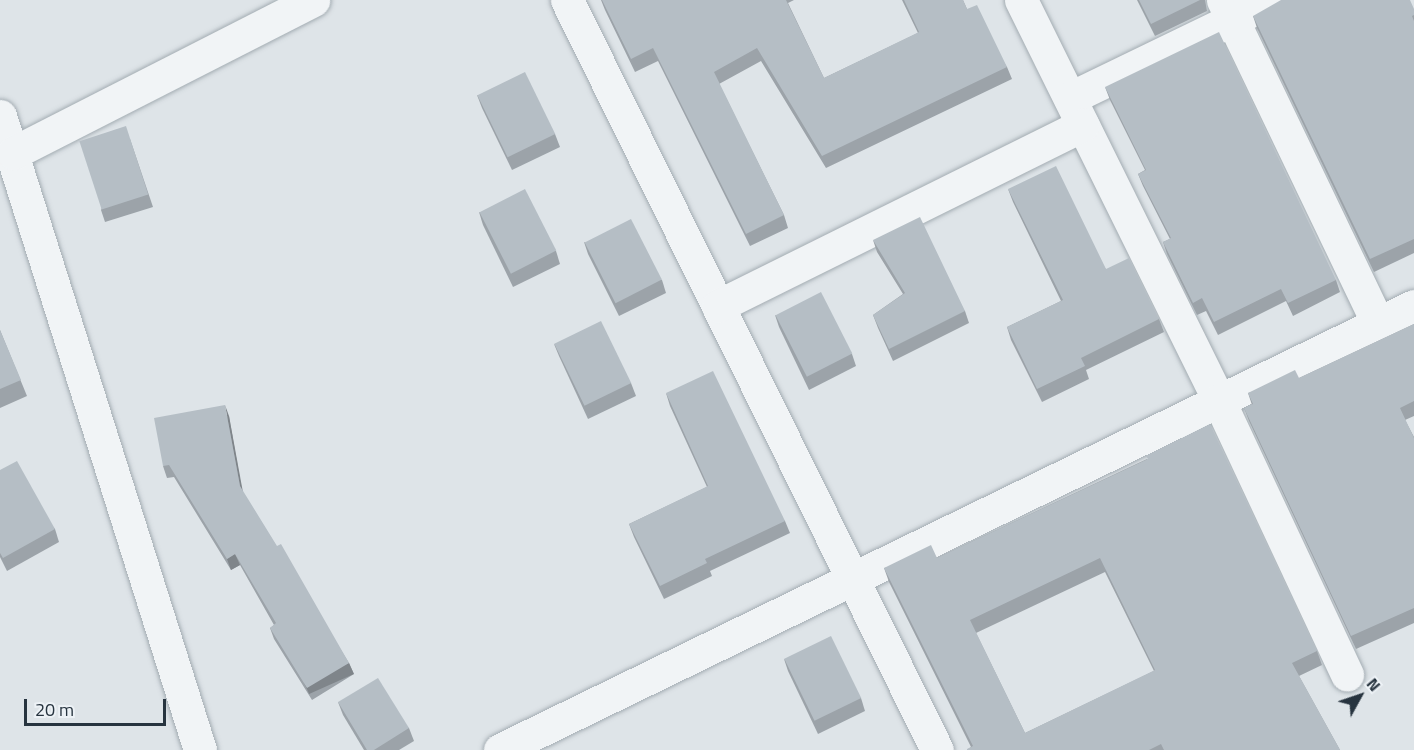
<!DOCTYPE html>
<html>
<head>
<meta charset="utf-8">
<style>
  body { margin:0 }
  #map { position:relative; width:1414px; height:750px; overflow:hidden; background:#dee4e8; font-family:"Titillium Web",sans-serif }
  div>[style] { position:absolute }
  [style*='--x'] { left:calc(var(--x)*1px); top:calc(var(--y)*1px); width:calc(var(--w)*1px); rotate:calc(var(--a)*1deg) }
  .roads { filter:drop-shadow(0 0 2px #a3acb2) drop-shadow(0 0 2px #a3acb2) }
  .minor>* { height:33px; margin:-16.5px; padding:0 16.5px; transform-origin:16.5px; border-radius:16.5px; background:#f1f4f6 }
  .wall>* { inset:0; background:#9ca3a9 }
  .shaded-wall>* { inset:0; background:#7f858a; transform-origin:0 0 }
  .building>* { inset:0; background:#b5bec5; transform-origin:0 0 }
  span { translate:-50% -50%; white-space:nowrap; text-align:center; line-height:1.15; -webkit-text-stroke:4.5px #edf2f6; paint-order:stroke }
  .north { position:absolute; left:1330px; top:666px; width:60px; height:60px; -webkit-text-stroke:4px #edf2f6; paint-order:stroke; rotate:50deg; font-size:16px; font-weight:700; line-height:24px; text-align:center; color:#27343f }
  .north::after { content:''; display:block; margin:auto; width:21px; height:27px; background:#27343f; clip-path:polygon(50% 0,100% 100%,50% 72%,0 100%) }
  .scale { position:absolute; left:24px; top:699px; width:142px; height:27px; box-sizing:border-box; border:3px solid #27343f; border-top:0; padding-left:8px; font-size:18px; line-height:21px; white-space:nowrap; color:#27343f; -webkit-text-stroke:4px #edf2f6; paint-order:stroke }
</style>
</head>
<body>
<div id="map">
  <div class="roads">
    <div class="minor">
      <div style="--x:567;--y:0;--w:836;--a:63.74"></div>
      <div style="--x:1021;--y:0;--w:447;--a:63.7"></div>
      <div style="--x:1219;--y:401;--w:302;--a:64.9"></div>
      <div style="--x:1223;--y:0;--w:358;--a:64.4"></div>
      <div style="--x:1070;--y:98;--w:225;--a:-25.8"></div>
      <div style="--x:0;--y:116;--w:665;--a:72.49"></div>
      <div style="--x:13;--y:153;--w:337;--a:-27"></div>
      <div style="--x:718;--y:306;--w:407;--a:-26.4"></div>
      <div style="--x:500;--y:750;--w:1016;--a:-25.91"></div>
    </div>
  </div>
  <div class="wall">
    <div style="clip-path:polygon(601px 0,794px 0,788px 3px,824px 78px,918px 33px,902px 0,963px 0,967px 9px,1007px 67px,1012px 79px,826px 168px,761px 61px,719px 84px,784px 215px,788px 228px,750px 246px,658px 61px,635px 72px,605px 10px)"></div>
    <div style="clip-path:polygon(1137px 0,1205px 0,1207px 11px,1155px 36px)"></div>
    <div style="clip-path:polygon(1414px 9px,1414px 253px,1374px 272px,1257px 28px,1253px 16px)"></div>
    <div style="clip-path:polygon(1105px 87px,1336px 280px,1340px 292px,1293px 316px,1286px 301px,1218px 335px,1206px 311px,1197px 315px,1167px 254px,1163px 242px,1170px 239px,1143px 186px,1138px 174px,1145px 170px,1110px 100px)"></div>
    <div style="clip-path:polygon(477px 95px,555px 134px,560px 147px,512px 170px,482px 108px)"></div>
    <div style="clip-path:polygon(130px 139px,153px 207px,105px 222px,101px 210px)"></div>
    <div style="clip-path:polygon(1008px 189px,1106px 269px,1159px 319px,1164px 332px,1086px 370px,1089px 379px,1042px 402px,1011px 340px,1007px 327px,1061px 301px,1013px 202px)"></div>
    <div style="clip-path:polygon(479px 212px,556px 251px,560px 264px,513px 287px,483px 225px)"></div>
    <div style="clip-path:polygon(873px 240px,965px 311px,969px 323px,893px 361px,878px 328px,873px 315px,903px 294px,877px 252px)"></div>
    <div style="clip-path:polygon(584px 242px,662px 280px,666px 293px,619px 316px,588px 254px)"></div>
    <div style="clip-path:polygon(775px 315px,852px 354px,856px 366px,809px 390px,779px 327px)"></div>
    <div style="clip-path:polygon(1414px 324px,1414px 416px,1405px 420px,1414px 437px,1414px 623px,1356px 649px,1249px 421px,1244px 408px,1252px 405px,1248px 393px,1299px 378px)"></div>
    <div style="clip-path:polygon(0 330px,27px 396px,0 408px)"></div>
    <div style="clip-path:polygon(554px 344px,631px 383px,636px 396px,588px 419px,559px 356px)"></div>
    <div style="clip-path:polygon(666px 393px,785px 521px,790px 533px,710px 571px,712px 576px,664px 599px,634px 537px,629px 524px,707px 487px,670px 406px)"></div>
    <div style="clip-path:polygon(229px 416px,242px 491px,349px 663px,354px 674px,312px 700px,274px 639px,270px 628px,274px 625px,240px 565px,231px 570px,174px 477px,167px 478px,163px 466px)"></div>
    <div style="clip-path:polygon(evenodd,1147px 459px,1317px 651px,1322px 665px,1299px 676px,1340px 750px,967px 750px,971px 747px,889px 582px,884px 568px,937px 558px,1147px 459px,1105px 572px,1154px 671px,1025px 733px,976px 633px,1105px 572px)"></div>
    <div style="clip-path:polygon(0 470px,55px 529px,59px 542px,7px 571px,0 557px)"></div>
    <div style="clip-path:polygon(784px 659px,861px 698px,865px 711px,818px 734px,788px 671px)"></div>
    <div style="clip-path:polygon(338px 702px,409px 728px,414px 741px,399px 750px,364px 750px,343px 715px)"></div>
  </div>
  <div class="shaded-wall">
    <div style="clip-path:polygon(225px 405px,229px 416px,244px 498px,240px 486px)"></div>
    <div style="clip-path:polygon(235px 554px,240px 565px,231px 570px,227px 559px)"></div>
    <div style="left:349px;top:663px;width:12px;height:49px;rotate:66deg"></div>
  </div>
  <div class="building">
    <div style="clip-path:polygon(602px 0,786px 0,824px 78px,919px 32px,904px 0,963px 0,967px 9px,977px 5px,1007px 67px,822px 156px,757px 48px,714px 72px,784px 215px,746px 234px,653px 48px,631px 59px)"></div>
    <div style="clip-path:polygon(1139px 0,1200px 0,1151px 24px)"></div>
    <div style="clip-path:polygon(1281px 0,1410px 0,1414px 9px,1414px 15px,1412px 16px,1414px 21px,1414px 239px,1370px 259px,1253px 16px)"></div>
    <div style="clip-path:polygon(1219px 32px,1336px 280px,1288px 303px,1281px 289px,1214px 322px,1202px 298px,1193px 303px,1163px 242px,1171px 238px,1138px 174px,1146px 170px,1105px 87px)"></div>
    <div style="left:525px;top:72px;width:69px;height:53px;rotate:64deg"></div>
    <div style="left:126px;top:126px;width:72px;height:49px;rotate:72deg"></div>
    <div style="clip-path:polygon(1056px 166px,1106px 269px,1129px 258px,1159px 319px,1081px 358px,1085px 366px,1037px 389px,1007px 327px,1063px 300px,1008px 189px)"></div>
    <div style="left:525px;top:189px;width:69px;height:51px;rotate:63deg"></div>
    <div style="clip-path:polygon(920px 217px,965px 311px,889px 349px,873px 315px,905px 293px,873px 240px)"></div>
    <div style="left:631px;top:219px;width:68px;height:52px;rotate:63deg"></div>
    <div style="left:821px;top:292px;width:69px;height:51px;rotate:63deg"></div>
    <div style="left:601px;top:321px;width:69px;height:52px;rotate:64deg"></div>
    <div style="clip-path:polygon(1414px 324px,1414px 401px,1400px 408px,1414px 438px,1414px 608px,1351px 636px,1244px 408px,1253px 404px,1248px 393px,1295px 370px,1299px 378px)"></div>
    <div style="clip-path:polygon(0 330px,21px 380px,0 389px)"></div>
    <div style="clip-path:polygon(713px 371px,785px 521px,705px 559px,707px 563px,660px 586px,629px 524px,708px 486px,666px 393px)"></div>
    <div style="clip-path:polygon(225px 405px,240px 486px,277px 546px,281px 544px,349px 663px,307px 688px,270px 628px,276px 623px,235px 554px,227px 559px,169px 465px,163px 466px,154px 418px)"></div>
    <div style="clip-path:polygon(evenodd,1210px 424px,1317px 651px,1292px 663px,1340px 750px,1164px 750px,1161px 744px,1149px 750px,967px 750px,967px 749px,973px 746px,884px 568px,931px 545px,937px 558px,1148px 459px,1146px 456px,1210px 424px,1100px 558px,1155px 670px,1025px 733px,970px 620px,1100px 558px)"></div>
    <div style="clip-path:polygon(17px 461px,55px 529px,3px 558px,0 553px,0 470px)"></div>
    <div style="left:831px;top:636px;width:69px;height:52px;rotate:64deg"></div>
    <div style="clip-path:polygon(378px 678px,409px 728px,374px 750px,367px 750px,338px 702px)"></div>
  </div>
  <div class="north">N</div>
  <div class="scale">20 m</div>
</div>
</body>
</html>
